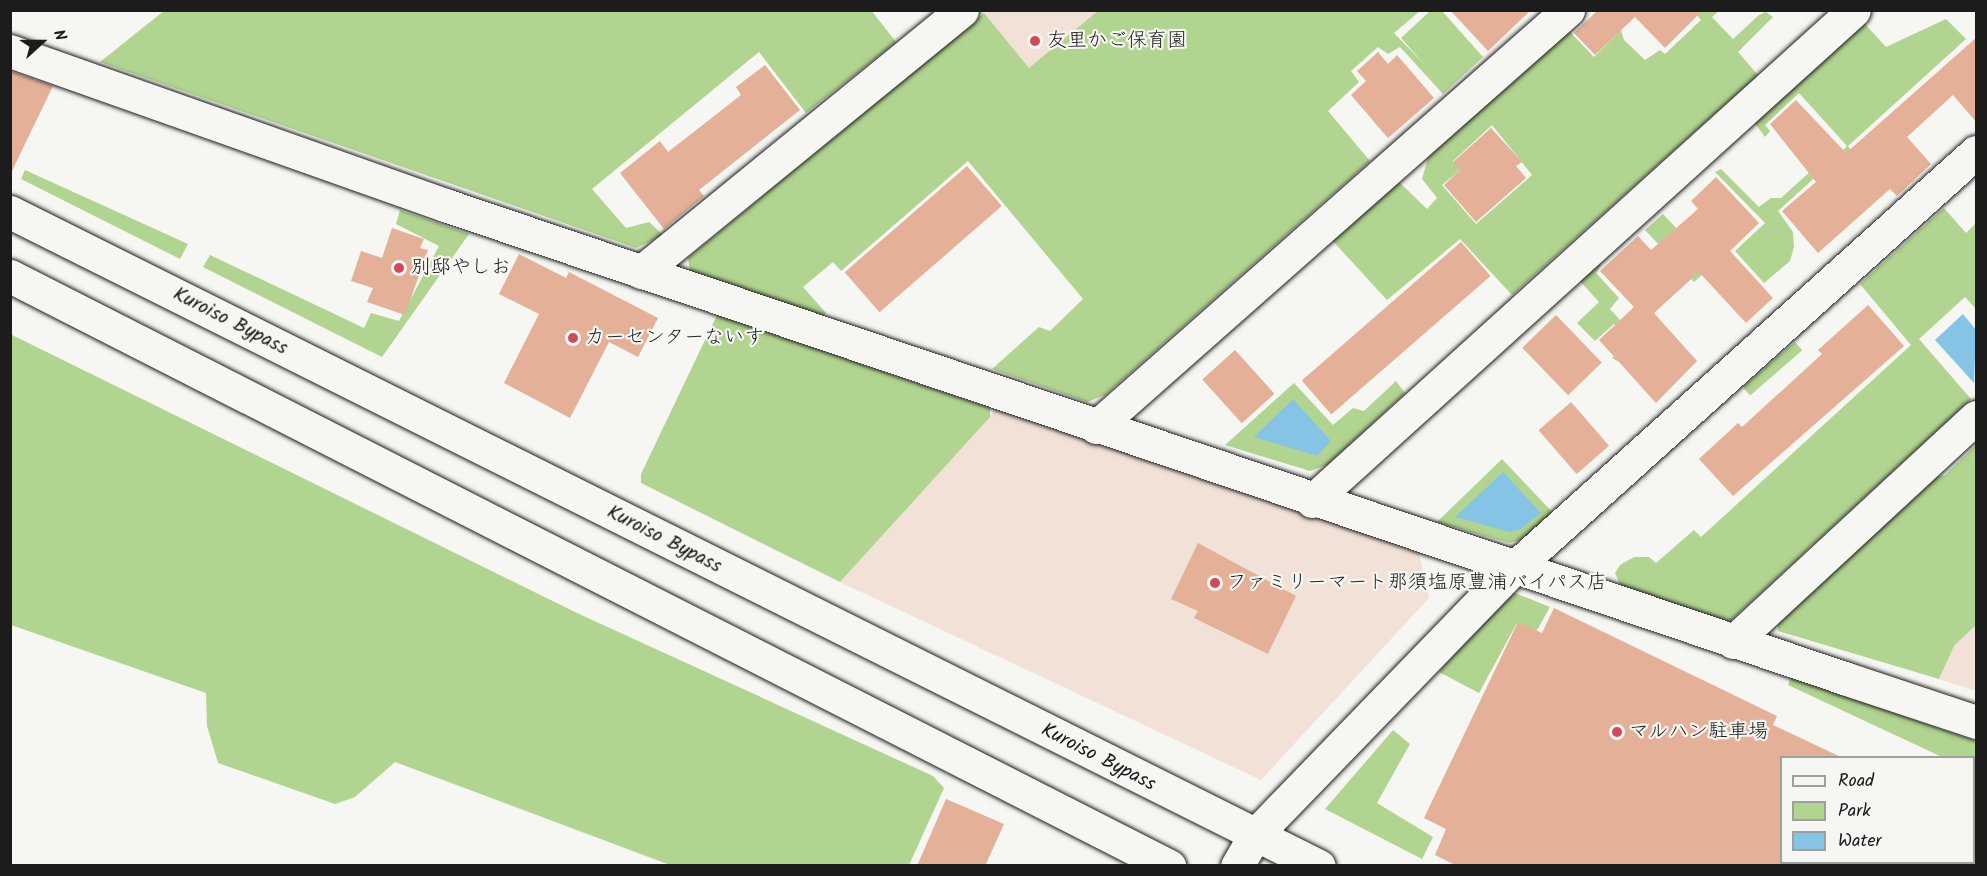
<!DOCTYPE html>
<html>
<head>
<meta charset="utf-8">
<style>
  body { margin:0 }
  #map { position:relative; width:1987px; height:876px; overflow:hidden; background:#f6f6f2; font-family:Kalam,"Klee One",sans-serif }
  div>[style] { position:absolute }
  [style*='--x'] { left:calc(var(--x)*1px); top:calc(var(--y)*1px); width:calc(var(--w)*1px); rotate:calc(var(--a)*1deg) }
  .built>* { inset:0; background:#f1e1d7 }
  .green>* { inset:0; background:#b1d590; transform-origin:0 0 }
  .water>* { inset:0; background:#86c4e6 }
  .building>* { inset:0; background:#e4b098; transform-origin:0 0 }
  .roads { filter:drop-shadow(0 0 2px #1c1c1c) drop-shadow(0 0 2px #1c1c1c) }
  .minor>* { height:33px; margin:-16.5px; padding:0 16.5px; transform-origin:16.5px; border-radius:16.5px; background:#f6f6f2 }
  .tertiary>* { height:33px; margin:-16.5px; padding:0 16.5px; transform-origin:16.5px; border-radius:16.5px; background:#f6f6f2 }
  .trunk>* { height:33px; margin:-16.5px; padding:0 16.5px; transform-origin:16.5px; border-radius:16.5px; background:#f6f6f2 }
  .dots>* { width:16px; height:16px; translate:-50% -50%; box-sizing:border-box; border:3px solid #f6f6f2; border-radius:50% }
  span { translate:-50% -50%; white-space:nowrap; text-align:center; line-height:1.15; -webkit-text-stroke:4.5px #f6f6f2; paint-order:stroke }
  .poi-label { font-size:20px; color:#1c1c1c }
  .left { translate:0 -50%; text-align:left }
  .street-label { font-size:20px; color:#1c1c1c }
  .frame { position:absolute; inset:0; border:12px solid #1c1c1c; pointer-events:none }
  .legend { position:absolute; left:1780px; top:756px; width:195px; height:108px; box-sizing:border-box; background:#f6f6f2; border:2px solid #9f9f9c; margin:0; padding:8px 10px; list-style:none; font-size:18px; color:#1c1c1c }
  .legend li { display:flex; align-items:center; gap:12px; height:30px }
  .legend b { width:30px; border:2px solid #9f9f9c }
  .north { position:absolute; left:12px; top:12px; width:60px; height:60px; -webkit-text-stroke:4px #f6f6f2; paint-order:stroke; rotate:69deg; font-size:16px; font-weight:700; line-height:24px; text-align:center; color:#1c1c1c }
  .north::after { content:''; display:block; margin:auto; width:21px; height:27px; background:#1c1c1c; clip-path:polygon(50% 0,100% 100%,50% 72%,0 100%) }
</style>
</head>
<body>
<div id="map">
  <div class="built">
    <div style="clip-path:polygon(987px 10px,1100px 11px,1029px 69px,984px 13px)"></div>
    <div style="clip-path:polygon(997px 408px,1418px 548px,1429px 598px,1261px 780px,840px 582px)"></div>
    <div style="clip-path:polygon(1976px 625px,1976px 691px,1939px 679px,1954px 646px)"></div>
  </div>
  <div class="green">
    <div style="clip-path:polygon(165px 10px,871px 10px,896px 42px,806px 113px,759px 52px,592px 189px,626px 228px,649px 222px,663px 235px,636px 248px,100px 62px)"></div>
    <div style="clip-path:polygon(1099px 10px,1420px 11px,1394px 33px,1425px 65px,1401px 38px,1430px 11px,1442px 11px,1483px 57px,1443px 94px,1400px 47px,1388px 54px,1378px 47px,1351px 71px,1359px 82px,1328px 111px,1370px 161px,1105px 395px,1087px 402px,992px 369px,1039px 327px,1050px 331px,1083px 299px,968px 161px,841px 271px,833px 262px,803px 287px,826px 313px,822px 318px,690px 271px,688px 258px,984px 13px,1029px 68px)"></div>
    <div style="clip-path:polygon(evenodd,1595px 11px,1625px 11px,1621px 30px,1624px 40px,1645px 60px,1660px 50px,1665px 54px,1701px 20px,1693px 11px,1719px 11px,1712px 17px,1733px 39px,1759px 15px,1766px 12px,1773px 17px,1738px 52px,1758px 75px,1512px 295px,1460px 239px,1387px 300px,1331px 239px,1397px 180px,1427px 209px,1437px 198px,1422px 179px,1429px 154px,1569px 31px,1594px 57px,1617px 34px,1595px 11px,1492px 125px,1532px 175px,1476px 224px,1442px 185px,1460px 170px,1453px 161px,1492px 125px)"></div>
    <div style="clip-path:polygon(1946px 19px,1966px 39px,1848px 146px,1859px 163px,1822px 171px,1778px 211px,1793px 232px,1794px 247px,1790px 261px,1764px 283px,1735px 251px,1765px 223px,1715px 172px,1721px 169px,1759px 207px,1771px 198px,1781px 198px,1824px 159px,1832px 162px,1847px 146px,1799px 93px,1765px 125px,1770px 131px,1765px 137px,1754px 122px,1865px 24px,1886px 47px)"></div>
    <div style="clip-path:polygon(25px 170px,188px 244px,180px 259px,21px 179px)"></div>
    <div style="clip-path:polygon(1944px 208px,1966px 233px,1976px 223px,1976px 309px,1965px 297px,1919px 339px,1971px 399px,1731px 620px,1719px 622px,1623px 591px,1615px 573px,1620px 565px,1634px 557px,1649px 557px,1656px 563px,1694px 530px,1701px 537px,1911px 345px,1860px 284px)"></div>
    <div style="clip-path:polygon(400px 210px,469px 234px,382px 357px,203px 267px,210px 255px,364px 328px,371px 313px,399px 321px,439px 246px,396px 224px)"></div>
    <div style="clip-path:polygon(1663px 214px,1704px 258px,1720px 259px,1694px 282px,1645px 230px)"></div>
    <div style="clip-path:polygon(1597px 261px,1601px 265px,1596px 273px,1619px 298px,1610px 309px,1629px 330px,1656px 324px,1617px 361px,1612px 358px,1629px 341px,1614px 324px,1595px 341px,1577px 323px,1599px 302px,1579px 280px)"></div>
    <div style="clip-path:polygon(717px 315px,990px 408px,990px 417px,840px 582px,641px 483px,641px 474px)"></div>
    <div style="clip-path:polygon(10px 334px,577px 613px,933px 776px,944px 788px,909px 865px,670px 865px,395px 762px,355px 797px,335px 804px,218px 763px,207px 726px,206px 693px,11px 625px)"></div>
    <div style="left:1795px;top:342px;width:11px;height:69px;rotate:49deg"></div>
    <div style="clip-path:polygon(1396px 381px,1405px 393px,1327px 465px,1310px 471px,1225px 445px,1294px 383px,1333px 425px,1353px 408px,1364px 411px)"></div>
    <div style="clip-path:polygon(1976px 445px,1976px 625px,1954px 646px,1939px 679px,1778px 631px,1778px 620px,1933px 478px,1945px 475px)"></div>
    <div style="clip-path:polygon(1502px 459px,1555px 515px,1525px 539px,1509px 543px,1437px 522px)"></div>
    <div style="clip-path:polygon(1510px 591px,1550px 607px,1536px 632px,1517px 623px,1479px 693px,1439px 672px)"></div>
    <div style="clip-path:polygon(1791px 677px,1976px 741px,1976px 774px,1974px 758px,1942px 757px,1788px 685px)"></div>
    <div style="clip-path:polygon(1393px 730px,1410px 744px,1377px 803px,1433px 837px,1422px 859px,1325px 809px)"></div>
  </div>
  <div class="water">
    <div style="clip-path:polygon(1963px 314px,1976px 330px,1974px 383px,1935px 340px)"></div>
    <div style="clip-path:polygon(1293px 399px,1331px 441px,1317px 456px,1254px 437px)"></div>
    <div style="clip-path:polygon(1503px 472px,1541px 513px,1521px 529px,1510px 532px,1455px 517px)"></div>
  </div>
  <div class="building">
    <div style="clip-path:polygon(1450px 10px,1531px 10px,1488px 51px)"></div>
    <div style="clip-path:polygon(1598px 10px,1703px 10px,1665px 48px,1635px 17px,1595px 55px,1574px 33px)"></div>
    <div style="clip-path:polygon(1977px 37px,1977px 123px,1953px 95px,1907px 137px,1931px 164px,1897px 196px,1890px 189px,1818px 253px,1782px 211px,1816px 182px,1770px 124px,1796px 100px,1846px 153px)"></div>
    <div style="clip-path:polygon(1378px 52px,1388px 64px,1397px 55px,1434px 98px,1388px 138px,1351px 95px,1366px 81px,1357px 71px)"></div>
    <div style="clip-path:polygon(765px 65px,800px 110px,699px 190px,704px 196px,664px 229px,620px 173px,660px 141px,668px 152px,741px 95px,736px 87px)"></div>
    <div style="clip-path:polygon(10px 71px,53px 86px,10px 175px)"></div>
    <div style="clip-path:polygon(1491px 128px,1522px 162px,1516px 166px,1526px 178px,1476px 222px,1444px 185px,1460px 170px,1453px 162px)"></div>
    <div style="left:967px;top:166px;width:53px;height:162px;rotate:49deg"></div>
    <div style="clip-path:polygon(1716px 177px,1759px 223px,1730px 251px,1773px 298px,1746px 323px,1699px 272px,1654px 313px,1697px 361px,1656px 403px,1599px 340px,1634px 307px,1600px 271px,1638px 236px,1651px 250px,1698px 209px,1691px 201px)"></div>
    <div style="clip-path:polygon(392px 228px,424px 239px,420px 248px,428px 250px,405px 315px,367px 302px,373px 288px,351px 281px,361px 251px,382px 258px)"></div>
    <div style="left:1461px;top:242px;width:45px;height:211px;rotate:49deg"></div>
    <div style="clip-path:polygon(519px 254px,566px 278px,569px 272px,658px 318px,638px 357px,609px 342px,570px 418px,504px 383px,539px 314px,499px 294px)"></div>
    <div style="clip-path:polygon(1868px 305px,1904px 346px,1733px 496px,1699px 459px,1738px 423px,1742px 427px,1822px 354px,1818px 350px)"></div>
    <div style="left:1556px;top:315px;width:66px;height:47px;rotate:46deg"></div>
    <div style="left:1235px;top:350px;width:59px;height:44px;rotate:48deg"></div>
    <div style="left:1571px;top:402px;width:58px;height:43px;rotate:49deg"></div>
    <div style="clip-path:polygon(1198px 543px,1296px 596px,1268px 654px,1194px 618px,1198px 611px,1171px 599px)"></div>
    <div style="clip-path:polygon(1554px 608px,1777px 716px,1773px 725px,1843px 758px,1782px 758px,1782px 866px,1457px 866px,1435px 855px,1446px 829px,1424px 818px,1518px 622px,1542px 633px)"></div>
    <div style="clip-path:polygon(946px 799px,1004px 824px,985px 866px,917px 866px)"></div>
  </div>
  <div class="roads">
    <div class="minor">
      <div style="--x:10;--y:51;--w:461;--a:19.5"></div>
      <div style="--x:445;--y:205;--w:1477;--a:18.68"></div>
      <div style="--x:641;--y:272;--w:414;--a:-39.2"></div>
      <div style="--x:1096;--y:427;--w:630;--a:-41.46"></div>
      <div style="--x:1312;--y:501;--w:731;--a:-42.17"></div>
      <div style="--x:1733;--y:642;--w:331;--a:-42.8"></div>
      <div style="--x:1237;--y:866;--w:34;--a:-60"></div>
      <div style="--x:1254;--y:836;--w:372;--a:-45.9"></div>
      <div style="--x:1513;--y:569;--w:623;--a:-42.01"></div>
    </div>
    <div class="tertiary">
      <div style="--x:1844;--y:678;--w:139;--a:18.4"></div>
    </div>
    <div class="trunk">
      <div style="--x:10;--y:212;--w:1463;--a:26.55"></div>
      <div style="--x:10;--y:276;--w:1301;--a:26.98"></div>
    </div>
  </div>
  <div class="dots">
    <div style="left:1035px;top:41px;background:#d1495b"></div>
    <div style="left:399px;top:268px;background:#d1495b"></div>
    <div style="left:573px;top:338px;background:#d1495b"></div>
    <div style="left:1215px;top:583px;background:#d1495b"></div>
    <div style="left:1617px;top:732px;background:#d1495b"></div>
  </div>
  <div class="poi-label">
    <span class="left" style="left:1047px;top:41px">友里かご保育園</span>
    <span class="left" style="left:411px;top:268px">別邸やしお</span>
    <span class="left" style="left:585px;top:338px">カーセンターないす</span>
    <span class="left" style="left:1227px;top:583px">ファミリーマート那須塩原豊浦バイパス店</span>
    <span class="left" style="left:1629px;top:732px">マルハン駐車場</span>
  </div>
  <div class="street-label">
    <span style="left:230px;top:322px;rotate:27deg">Kuroiso Bypass</span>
    <span style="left:664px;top:540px;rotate:27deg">Kuroiso Bypass</span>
    <span style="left:1098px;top:758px;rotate:27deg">Kuroiso Bypass</span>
  </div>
  <div class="frame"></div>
  <ul class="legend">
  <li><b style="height:8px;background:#f6f6f2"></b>Road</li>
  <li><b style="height:16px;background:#b1d590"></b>Park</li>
  <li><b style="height:16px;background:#86c4e6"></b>Water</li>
  </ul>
  <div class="north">N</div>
</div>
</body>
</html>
